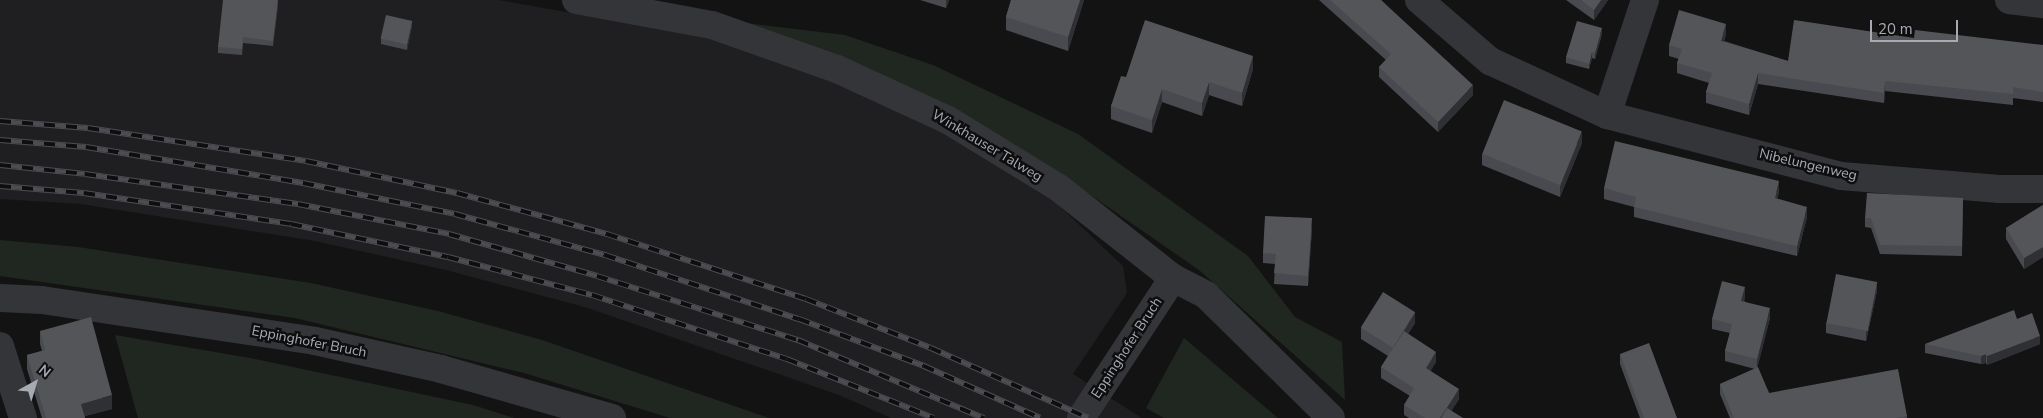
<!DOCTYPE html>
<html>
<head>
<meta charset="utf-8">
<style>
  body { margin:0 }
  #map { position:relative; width:2043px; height:418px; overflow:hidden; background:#131314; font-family:"Nunito Sans",sans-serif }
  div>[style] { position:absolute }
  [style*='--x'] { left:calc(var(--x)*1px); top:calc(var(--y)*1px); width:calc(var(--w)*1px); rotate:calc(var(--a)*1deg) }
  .built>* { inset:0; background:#1f1f21 }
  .green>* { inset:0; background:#1f2720 }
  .minor>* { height:28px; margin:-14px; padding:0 14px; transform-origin:14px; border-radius:14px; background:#343539 }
  .rail>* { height:5.5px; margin-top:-2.75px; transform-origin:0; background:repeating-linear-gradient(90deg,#0e0e0f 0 11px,#4b4d52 0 22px); box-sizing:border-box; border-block:1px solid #4b4d52 }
  .wall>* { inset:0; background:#494a4f }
  .shaded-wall>* { inset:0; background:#2f3033 }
  .building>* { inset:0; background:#535559; transform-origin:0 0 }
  span { translate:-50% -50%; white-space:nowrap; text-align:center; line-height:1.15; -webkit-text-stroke:5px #0e0e0f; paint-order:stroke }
  .street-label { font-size:14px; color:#a5aab3 }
  .north { position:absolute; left:10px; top:358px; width:50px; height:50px; -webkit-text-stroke:4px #0e0e0f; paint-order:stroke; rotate:39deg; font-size:14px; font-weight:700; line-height:20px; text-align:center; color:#a5aab3 }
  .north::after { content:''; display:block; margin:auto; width:18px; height:22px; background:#a5aab3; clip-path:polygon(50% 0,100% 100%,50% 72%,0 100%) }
  .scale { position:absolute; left:1870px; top:20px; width:88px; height:22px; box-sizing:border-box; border:2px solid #a5aab3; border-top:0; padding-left:6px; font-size:15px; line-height:18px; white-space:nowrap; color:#a5aab3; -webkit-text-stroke:4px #0e0e0f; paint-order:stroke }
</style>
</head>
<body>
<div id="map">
  <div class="built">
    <div style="clip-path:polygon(0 0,498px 0,720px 39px,772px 56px,910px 112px,1051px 198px,1123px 266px,1127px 293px,1073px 374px,1142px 418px,891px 418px,839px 395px,588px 308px,446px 270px,315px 241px,81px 204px,0 199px)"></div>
  </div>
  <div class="green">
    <div style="clip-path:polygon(729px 21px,845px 35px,933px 65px,1078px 134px,1248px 256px,1295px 317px,1342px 342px,1345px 400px,1199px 270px,1043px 162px,915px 91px)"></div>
    <div style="clip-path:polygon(0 240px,78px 247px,311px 283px,438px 311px,542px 340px,769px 418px,670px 418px,524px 373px,295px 318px,0 276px)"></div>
    <div style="clip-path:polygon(115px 335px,250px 358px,473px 405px,514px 418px,138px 418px)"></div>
    <div style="clip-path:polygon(1184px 338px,1278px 418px,1164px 418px,1146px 408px)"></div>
  </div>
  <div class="minor">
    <div style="--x:576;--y:0;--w:138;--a:10.4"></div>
    <div style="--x:712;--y:25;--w:133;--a:19.4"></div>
    <div style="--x:837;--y:69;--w:122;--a:24.7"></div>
    <div style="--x:948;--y:120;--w:130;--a:31.5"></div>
    <div style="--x:1059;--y:188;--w:145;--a:38.3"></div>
    <div style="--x:1173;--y:278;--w:37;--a:27"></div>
    <div style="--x:1206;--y:295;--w:175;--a:44.5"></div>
    <div style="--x:1419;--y:0;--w:94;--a:40.7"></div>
    <div style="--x:1490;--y:61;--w:129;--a:24.8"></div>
    <div style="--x:1607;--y:115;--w:242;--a:14.6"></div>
    <div style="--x:1841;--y:176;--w:159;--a:4.7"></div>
    <div style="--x:1999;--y:189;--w:44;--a:0"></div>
    <div style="--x:2009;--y:0;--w:34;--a:7"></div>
    <div style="--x:1607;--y:115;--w:121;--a:-71.7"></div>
    <div style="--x:0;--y:298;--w:42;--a:2.7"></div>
    <div style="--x:42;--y:300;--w:276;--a:8.5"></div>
    <div style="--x:315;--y:341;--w:129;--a:12.5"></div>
    <div style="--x:441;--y:369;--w:178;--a:16"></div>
    <div style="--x:0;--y:346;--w:76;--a:72.3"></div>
    <div style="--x:1081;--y:418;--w:168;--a:-56.7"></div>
  </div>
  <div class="rail">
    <div style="--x:0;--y:121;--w:88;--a:4.5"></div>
    <div style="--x:88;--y:128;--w:220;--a:8.6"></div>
    <div style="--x:306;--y:161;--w:154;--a:12"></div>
    <div style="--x:457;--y:193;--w:156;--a:15.3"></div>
    <div style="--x:607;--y:234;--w:209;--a:18.1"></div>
    <div style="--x:806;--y:299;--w:134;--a:21.4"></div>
    <div style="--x:931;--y:348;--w:172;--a:24"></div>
    <div style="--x:0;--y:140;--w:86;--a:4.7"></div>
    <div style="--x:86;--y:147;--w:220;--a:9.4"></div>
    <div style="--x:303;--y:183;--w:155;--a:11.5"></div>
    <div style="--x:455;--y:214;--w:156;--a:15.3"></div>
    <div style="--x:605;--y:255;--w:204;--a:18.3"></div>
    <div style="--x:799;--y:319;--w:134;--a:20.6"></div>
    <div style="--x:924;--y:366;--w:127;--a:24.1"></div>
    <div style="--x:0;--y:165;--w:85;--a:6"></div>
    <div style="--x:85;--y:174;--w:215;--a:8"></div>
    <div style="--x:298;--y:204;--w:154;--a:11.2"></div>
    <div style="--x:449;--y:234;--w:154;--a:15.8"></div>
    <div style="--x:597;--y:276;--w:211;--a:17.7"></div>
    <div style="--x:798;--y:340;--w:202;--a:22.8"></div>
    <div style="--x:0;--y:186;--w:84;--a:4.8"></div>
    <div style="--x:84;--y:193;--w:209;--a:8.5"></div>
    <div style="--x:291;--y:224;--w:160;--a:11.9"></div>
    <div style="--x:448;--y:257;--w:149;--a:14.8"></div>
    <div style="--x:592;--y:295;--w:205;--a:18.2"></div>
    <div style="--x:787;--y:359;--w:158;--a:21.9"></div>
  </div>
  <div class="wall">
    <div style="clip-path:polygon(920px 0,949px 0,946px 8px)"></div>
    <div style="clip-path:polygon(1011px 0,1084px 0,1068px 51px,1006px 30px,1006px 17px)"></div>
    <div style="clip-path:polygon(1319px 0,1381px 0,1473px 95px,1438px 132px,1379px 77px,1379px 67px,1386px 60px)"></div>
    <div style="clip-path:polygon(1566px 0,1608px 0,1594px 20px)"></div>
    <div style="clip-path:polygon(278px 5px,273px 46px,243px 43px,242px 55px,218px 53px,218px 47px)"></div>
    <div style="clip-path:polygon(412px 26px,407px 50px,381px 44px,381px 38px)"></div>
    <div style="clip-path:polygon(1602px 34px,1595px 59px,1592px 58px,1589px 69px,1566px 63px,1566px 57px)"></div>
    <div style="clip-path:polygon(1726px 34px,1724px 41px,1788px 61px,1914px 38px,2043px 45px,2043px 102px,2013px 98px,2013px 105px,1885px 91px,1884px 103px,1758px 84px,1749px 115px,1706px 103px,1706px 92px,1709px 83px,1677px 73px,1677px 63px,1679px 59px,1669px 56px,1669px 45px)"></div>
    <div style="clip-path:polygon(1253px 69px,1242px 106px,1209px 95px,1202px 116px,1162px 102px,1152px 133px,1111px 119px,1111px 106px,1126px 77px)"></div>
    <div style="clip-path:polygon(1582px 143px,1560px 197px,1482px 165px,1482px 154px)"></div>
    <div style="clip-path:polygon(1604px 188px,1779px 192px,1777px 199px,1807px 217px,1797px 256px,1634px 217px,1634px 207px,1604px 199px)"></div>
    <div style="clip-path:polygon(1963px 198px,1962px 256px,1880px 254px,1871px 228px,1865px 227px,1865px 218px)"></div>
    <div style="clip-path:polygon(2043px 205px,2043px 257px,2024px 269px,2006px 239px,2006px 228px)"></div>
    <div style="clip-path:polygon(1312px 229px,1308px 286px,1274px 284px,1275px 264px,1263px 263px,1263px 253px)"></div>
    <div style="clip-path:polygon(1877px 291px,1866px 341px,1826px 333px,1826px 323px)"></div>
    <div style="clip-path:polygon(1745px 297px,1744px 301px,1770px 318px,1757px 368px,1769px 393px,1907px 416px,1907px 418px,1730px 418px,1720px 394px,1720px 384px,1755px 369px,1725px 361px,1725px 351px,1730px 333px,1712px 329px,1712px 319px)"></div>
    <div style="clip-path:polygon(2017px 319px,2040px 344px,1987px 365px,1986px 363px,1981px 364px,1925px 353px,1925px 344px)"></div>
    <div style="clip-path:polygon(1415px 323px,1408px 334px,1436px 362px,1430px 371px,1459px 399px,1451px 411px,1463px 418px,1409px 418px,1404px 415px,1404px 405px,1410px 396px,1381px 378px,1381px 367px,1388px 356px,1361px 339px,1361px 328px)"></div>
    <div style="clip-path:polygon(40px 331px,112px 409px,85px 416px,85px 418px,42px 418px,27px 369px,27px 355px,42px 351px,40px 344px)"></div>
    <div style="clip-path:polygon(1620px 354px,1677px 418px,1640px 418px,1620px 364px)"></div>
  </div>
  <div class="shaded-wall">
    <div style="clip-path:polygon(278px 0,278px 5px,273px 46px,273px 41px)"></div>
    <div style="clip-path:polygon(946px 0,949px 0,946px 8px)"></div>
    <div style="clip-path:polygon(1080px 0,1084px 0,1068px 51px,1068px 37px)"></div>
    <div style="clip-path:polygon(1601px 0,1608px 0,1594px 20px,1594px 10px)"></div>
    <div style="clip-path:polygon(412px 21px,412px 26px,407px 50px,407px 45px)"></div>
    <div style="clip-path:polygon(1726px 24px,1726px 34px,1721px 51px,1721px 41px)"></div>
    <div style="clip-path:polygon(1602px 28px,1602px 34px,1595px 59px,1595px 53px)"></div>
    <div style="clip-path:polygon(1592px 52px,1592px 58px,1589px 69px,1589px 64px)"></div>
    <div style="clip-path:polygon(1253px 56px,1253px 69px,1242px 106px,1242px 93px)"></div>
    <div style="clip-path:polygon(1758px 73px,1758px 84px,1749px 115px,1749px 104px)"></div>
    <div style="clip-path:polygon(1885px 81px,1885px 91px,1884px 103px,1884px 93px)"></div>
    <div style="clip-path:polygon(1209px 82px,1209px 95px,1202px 116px,1202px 103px)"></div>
    <div style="clip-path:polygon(1473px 85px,1473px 95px,1438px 132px,1438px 122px)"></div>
    <div style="clip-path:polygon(1162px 89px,1162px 102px,1152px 133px,1152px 120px)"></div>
    <div style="clip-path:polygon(1582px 132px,1582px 143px,1560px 197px,1560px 186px)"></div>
    <div style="clip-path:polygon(1779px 181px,1779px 192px,1775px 209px,1775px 198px)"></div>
    <div style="clip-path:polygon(1807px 207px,1807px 217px,1797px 256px,1797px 246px)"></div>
    <div style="clip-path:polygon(1312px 218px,1312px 229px,1308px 286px,1308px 276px)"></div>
    <div style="clip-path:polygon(2043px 247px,2043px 257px,2024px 269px,2024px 258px)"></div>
    <div style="clip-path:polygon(1877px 282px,1877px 291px,1866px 341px,1866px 332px)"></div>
    <div style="clip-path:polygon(1745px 287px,1745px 297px,1741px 310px,1741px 301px)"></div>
    <div style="clip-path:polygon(1770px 308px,1770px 318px,1757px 369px,1757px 359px)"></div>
    <div style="clip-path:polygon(1415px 312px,1415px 323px,1393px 359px,1393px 348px)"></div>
    <div style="clip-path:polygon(2040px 336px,2040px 344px,1987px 365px,1987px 356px)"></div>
    <div style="clip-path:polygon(1436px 352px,1436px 362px,1426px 379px,1426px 368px)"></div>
    <div style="clip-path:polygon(1986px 354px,1986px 363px,1981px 364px,1981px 356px)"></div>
    <div style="clip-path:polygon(1459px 389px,1459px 399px,1447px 418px,1440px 418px)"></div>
    <div style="clip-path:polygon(112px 395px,112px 409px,81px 417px,81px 404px)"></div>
  </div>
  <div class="building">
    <div style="clip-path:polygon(223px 0,278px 0,273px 41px,243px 37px,242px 49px,218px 47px)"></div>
    <div style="clip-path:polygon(1011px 0,1080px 0,1068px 37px,1006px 17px)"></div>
    <div style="clip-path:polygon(1330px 0,1381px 0,1473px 85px,1438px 122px,1379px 67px,1391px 54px)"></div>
    <div style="clip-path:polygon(1581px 0,1601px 0,1594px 10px)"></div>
    <div style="clip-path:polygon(1679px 10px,1726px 24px,1721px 41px,1788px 61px,1794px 20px,1914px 38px,1915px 30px,2043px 45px,2043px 92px,2013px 87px,2013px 94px,1885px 81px,1884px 93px,1758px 73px,1749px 104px,1706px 92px,1712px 73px,1677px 63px,1682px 49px,1669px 45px)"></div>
    <div style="left:386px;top:15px;width:27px;height:24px;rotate:13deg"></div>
    <div style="clip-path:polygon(1145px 20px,1253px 56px,1242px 93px,1209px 82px,1202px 103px,1162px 89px,1152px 120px,1111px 106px,1121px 76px,1126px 77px)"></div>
    <div style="clip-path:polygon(1577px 21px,1602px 28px,1595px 53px,1592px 52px,1589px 64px,1566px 57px)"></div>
    <div style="left:1504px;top:100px;width:84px;height:58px;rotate:22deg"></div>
    <div style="clip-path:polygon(1615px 141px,1779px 181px,1775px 198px,1807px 207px,1797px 246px,1634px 207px,1636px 197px,1604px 188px)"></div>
    <div style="clip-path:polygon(1867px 193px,1963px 198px,1962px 246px,1880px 245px,1871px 218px,1865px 218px)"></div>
    <div style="clip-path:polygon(2043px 205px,2043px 247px,2024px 258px,2006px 228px)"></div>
    <div style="clip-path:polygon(1265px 216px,1312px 218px,1308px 276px,1274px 273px,1276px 254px,1263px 253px)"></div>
    <div style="left:1836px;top:274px;width:42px;height:50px;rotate:11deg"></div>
    <div style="clip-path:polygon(1722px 281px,1745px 287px,1741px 301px,1770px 308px,1757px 359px,1725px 351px,1732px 324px,1712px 319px)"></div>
    <div style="left:1383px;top:292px;width:38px;height:42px;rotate:32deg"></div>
    <div style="clip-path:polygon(2014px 310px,2017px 319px,2032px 313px,2040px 336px,1987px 356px,1986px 354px,1981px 356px,1925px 344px)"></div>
    <div style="clip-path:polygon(91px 317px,112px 395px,81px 404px,85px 418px,46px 418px,27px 355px,45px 350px,40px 331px)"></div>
    <div style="clip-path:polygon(1404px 331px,1436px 352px,1426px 368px,1459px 389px,1440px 418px,1425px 418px,1404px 405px,1414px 388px,1381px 367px)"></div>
    <div style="clip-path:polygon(1649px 343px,1677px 418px,1644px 418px,1620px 354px)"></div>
    <div style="clip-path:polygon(1758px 367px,1769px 393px,1898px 369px,1907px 416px,1896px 418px,1734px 418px,1720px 384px)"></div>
    <div style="clip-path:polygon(1447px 408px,1463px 418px,1441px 418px)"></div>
  </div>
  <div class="street-label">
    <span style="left:987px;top:146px;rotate:31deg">Winkhauser Talweg</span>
    <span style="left:1808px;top:165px;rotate:13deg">Nibelungenweg</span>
    <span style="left:309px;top:342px;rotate:11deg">Eppinghofer Bruch</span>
    <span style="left:1127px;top:348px;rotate:-57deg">Eppinghofer Bruch</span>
  </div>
  <div class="north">N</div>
  <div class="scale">20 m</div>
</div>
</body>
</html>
